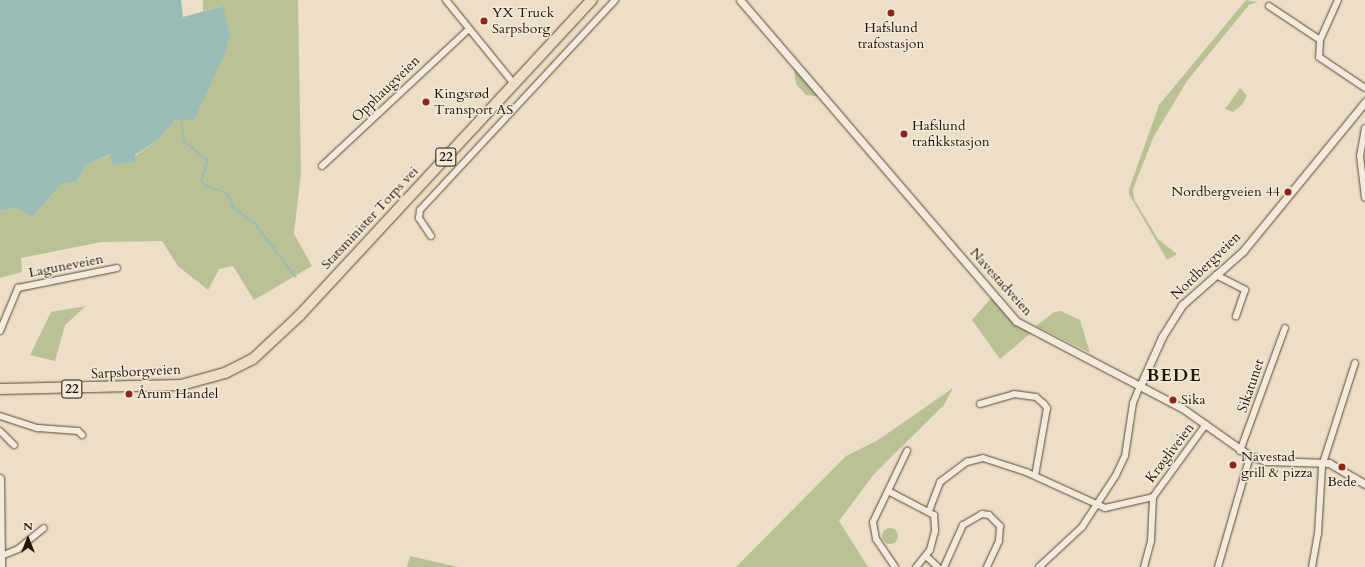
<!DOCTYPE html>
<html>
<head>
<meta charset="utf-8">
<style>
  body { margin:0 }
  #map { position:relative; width:1365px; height:567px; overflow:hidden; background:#eddfc7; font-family:Cardo,serif }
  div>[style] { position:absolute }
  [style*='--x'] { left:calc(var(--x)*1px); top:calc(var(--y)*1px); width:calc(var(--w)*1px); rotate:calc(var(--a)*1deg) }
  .green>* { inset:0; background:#b9c195 }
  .round { border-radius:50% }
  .water>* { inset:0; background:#99bcb7 }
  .stream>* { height:1.5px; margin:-0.75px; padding:0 0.75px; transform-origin:0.75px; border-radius:0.75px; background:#99bcb7 }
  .roads { filter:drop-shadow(0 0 1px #574733) drop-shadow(0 0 1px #574733) }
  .minor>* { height:6px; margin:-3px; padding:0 3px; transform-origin:3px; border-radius:3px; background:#f3eadb }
  .tertiary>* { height:7px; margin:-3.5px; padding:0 3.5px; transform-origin:3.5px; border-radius:3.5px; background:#f3eadb }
  .secondary>* { height:8px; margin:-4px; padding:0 4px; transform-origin:4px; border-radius:4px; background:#f3eadb }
  .trunk>* { height:10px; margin:-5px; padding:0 5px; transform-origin:5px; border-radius:5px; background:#eddfc7 }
  .dots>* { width:11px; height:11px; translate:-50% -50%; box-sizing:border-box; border:2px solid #f3eadb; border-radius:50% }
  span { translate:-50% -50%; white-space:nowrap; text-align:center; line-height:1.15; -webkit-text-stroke:3px #f3eadb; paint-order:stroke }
  .shield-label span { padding:1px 3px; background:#f3eadb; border:1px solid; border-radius:3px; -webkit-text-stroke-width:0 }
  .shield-label { font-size:13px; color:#251402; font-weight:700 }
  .poi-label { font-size:14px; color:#251402 }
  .left { translate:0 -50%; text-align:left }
  .right { translate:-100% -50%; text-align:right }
  .street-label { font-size:14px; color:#251402 }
  .district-label { font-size:18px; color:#251402; font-weight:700; letter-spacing:1px }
  .north { position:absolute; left:8px; top:519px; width:40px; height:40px; -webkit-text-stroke:3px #f3eadb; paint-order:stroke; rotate:0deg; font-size:11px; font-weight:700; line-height:16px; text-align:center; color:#251402 }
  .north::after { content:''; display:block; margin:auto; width:14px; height:18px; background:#251402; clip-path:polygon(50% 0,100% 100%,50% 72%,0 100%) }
</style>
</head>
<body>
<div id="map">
  <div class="green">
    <div style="clip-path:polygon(203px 0,298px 0,301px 173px,294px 234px,312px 266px,254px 300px,233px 266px,219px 269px,208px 290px,178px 266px,162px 241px,101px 242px,21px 258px,22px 272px,0 278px,0 211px,17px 208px,32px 217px,62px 184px,76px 182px,86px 165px,111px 154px,136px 161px,135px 156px,158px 140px,175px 120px,194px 120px,223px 6px,203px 11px)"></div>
    <div style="clip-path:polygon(1246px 0,1257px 2px,1249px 5px,1187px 81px,1154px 136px,1133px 189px,1134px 199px,1158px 239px,1177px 254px,1167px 260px,1129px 194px,1129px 189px,1159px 105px)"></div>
    <div style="clip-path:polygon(793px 62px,823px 97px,806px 95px,796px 84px)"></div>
    <div style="clip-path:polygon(1240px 88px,1247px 96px,1242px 105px,1233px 112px,1225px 109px)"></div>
    <div style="clip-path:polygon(993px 296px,1031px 333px,1000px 359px,972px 320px)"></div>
    <div style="clip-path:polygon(86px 306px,65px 325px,55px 361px,30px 355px,51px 312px)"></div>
    <div style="clip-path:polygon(1061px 311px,1080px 320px,1090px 353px,1036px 326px,1054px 312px)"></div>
    <div style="clip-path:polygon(953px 388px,944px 405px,874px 474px,839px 521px,868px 567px,736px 567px,846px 456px,878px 440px)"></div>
    <div class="round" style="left:882px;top:528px;width:16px;height:16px"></div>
    <div style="clip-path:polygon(410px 556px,458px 567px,407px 567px)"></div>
  </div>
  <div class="water">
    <div style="clip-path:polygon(0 0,181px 0,183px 17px,223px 6px,230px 35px,224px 56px,194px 120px,175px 120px,158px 140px,135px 155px,136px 161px,113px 165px,110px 154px,86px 165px,76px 182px,62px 184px,32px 217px,17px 208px,0 211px)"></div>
  </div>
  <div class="stream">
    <div style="--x:182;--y:121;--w:21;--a:82"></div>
    <div style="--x:185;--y:142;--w:29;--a:38"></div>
    <div style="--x:208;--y:160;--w:21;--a:107"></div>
    <div style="--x:202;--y:180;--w:6;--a:59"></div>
    <div style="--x:205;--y:185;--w:25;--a:21"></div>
    <div style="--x:228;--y:194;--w:14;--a:69"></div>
    <div style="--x:233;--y:207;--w:26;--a:36"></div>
    <div style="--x:254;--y:222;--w:69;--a:52.6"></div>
  </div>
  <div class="roads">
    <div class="minor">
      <div style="--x:446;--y:0;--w:108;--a:51"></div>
      <div style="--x:1338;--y:0;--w:44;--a:114.2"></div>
      <div style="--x:1320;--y:40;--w:17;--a:93"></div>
      <div style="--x:1319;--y:57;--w:55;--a:34"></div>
      <div style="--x:1269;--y:6;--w:61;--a:33.7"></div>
      <div style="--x:1365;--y:128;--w:28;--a:100"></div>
      <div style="--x:1360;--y:156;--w:42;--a:83.2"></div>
      <div style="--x:322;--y:166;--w:200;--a:-43"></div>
      <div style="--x:431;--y:236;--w:22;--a:-124"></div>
      <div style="--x:419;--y:218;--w:8;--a:-83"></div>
      <div style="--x:420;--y:210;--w:287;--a:-47.1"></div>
      <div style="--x:1216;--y:275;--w:33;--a:27"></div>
      <div style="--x:1245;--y:290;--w:28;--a:109"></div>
      <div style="--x:0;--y:331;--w:47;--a:-67.3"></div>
      <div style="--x:18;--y:288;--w:101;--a:-11.4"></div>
      <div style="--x:980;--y:404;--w:35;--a:-16"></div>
      <div style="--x:1014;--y:394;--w:22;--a:8"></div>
      <div style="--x:1036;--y:397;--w:11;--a:41"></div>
      <div style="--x:1044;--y:404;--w:5;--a:53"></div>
      <div style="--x:1047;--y:408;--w:69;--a:100"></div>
      <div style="--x:0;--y:416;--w:40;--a:18"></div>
      <div style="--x:38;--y:428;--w:40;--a:4.3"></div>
      <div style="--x:78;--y:431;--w:6;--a:45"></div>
      <div style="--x:0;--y:431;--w:20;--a:45"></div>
      <div style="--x:1240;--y:451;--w:131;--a:-69.9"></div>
      <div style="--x:888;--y:491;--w:52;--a:27.6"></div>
      <div style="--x:934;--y:515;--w:16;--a:86"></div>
      <div style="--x:935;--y:531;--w:20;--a:105"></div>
      <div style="--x:930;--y:550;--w:22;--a:129"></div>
      <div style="--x:929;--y:511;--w:31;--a:-69"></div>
      <div style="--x:940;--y:482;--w:34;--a:-37"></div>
      <div style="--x:967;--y:462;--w:16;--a:-14"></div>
      <div style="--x:983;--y:458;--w:45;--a:18"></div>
      <div style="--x:1026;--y:472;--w:87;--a:24.5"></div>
      <div style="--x:1105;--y:508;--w:49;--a:-12.9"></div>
      <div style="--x:1153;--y:497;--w:90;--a:-54"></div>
      <div style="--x:1;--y:556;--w:18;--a:-22"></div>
      <div style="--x:18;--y:549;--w:33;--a:-39"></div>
      <div style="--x:926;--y:556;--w:16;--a:43"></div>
      <div style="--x:895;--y:567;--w:34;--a:-124"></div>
      <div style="--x:876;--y:539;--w:17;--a:-100"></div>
      <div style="--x:873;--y:522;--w:79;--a:-64.4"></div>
      <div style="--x:944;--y:567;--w:46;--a:-65.7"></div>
      <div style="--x:963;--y:525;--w:22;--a:-30"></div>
      <div style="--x:982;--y:514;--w:7;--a:8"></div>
      <div style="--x:989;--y:515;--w:16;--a:45"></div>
      <div style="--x:1000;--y:526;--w:15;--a:94"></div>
      <div style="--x:999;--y:541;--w:29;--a:115"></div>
      <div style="--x:1039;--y:567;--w:59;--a:-42.9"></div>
      <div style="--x:1082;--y:527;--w:62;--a:-56.8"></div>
      <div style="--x:1116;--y:475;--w:21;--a:-65"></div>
      <div style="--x:1125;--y:456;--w:54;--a:-81.4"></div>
      <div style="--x:1133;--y:403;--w:18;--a:-68"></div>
      <div style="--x:1144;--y:567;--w:27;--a:-75"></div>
      <div style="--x:1151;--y:541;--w:44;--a:-87.4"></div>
      <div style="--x:1218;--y:567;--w:116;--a:-73.9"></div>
      <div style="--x:1312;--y:567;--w:34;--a:-80"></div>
      <div style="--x:1318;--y:534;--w:68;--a:-86.6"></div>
      <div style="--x:1322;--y:466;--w:108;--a:-72.2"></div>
    </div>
    <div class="tertiary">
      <div style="--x:740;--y:0;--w:423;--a:49.3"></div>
      <div style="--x:1016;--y:321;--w:187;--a:27.7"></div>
      <div style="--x:1182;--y:408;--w:83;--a:35.2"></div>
      <div style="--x:1250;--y:456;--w:17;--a:17"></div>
      <div style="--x:1266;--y:461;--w:63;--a:1.8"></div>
      <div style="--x:1329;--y:463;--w:42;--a:30.3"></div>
      <div style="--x:1140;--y:386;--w:54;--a:-65.8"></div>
      <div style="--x:1162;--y:337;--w:38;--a:-58"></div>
      <div style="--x:1182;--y:305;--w:81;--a:-41.5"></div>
      <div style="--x:1243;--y:251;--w:193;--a:-50.7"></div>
    </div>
    <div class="secondary">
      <div style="--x:0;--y:479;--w:88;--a:89.3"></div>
    </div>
    <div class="trunk">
      <div style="--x:0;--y:389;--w:181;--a:-1.3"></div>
      <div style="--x:181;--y:385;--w:46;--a:-15.3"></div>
      <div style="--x:225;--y:373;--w:31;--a:-27"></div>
      <div style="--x:253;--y:359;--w:64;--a:-43.1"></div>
      <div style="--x:300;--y:315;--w:430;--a:-47.2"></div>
    </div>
  </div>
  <div class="dots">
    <div style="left:891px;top:13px;background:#8f2418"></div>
    <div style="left:484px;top:21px;background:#8f2418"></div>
    <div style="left:426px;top:102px;background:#8f2418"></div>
    <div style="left:904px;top:134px;background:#8f2418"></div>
    <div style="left:1288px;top:192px;background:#8f2418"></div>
    <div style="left:129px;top:394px;background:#8f2418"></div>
    <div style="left:1173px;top:400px;background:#8f2418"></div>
    <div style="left:1233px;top:465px;background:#8f2418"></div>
    <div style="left:1342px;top:467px;background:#8f2418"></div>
  </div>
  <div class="shield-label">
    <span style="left:446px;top:157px">22</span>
    <span style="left:72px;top:389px">22</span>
  </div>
  <div class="poi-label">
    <span class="left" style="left:492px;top:21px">YX Truck<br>Sarpsborg</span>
    <span style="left:891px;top:36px">Hafslund<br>trafostasjon</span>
    <span class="left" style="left:434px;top:102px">Kingsrød<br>Transport AS</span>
    <span class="left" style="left:912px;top:134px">Hafslund<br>trafikkstasjon</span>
    <span class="right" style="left:1280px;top:192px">Nordbergveien 44</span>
    <span class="left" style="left:137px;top:394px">Årum Handel</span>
    <span class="left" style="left:1181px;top:400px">Sika</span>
    <span class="left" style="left:1241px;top:465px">Navestad<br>grill &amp; pizza</span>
    <span style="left:1342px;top:482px">Bede</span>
  </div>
  <div class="street-label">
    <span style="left:386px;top:89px;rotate:-44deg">Opphaugveien</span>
    <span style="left:370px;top:218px;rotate:-47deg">Statsminister Torps vei</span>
    <span style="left:66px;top:266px;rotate:-11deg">Laguneveien</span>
    <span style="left:1206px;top:266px;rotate:-44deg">Nordbergveien</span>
    <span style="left:1001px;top:282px;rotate:48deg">Navestadveien</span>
    <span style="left:136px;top:372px;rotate:-3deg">Sarpsborgveien</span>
    <span style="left:1251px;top:386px;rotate:-71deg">Sikatunet</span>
    <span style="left:1170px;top:453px;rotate:-53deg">Krøgliveien</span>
  </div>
  <div class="district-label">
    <span style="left:1174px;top:376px">BEDE</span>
  </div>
  <div class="north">N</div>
</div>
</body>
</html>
